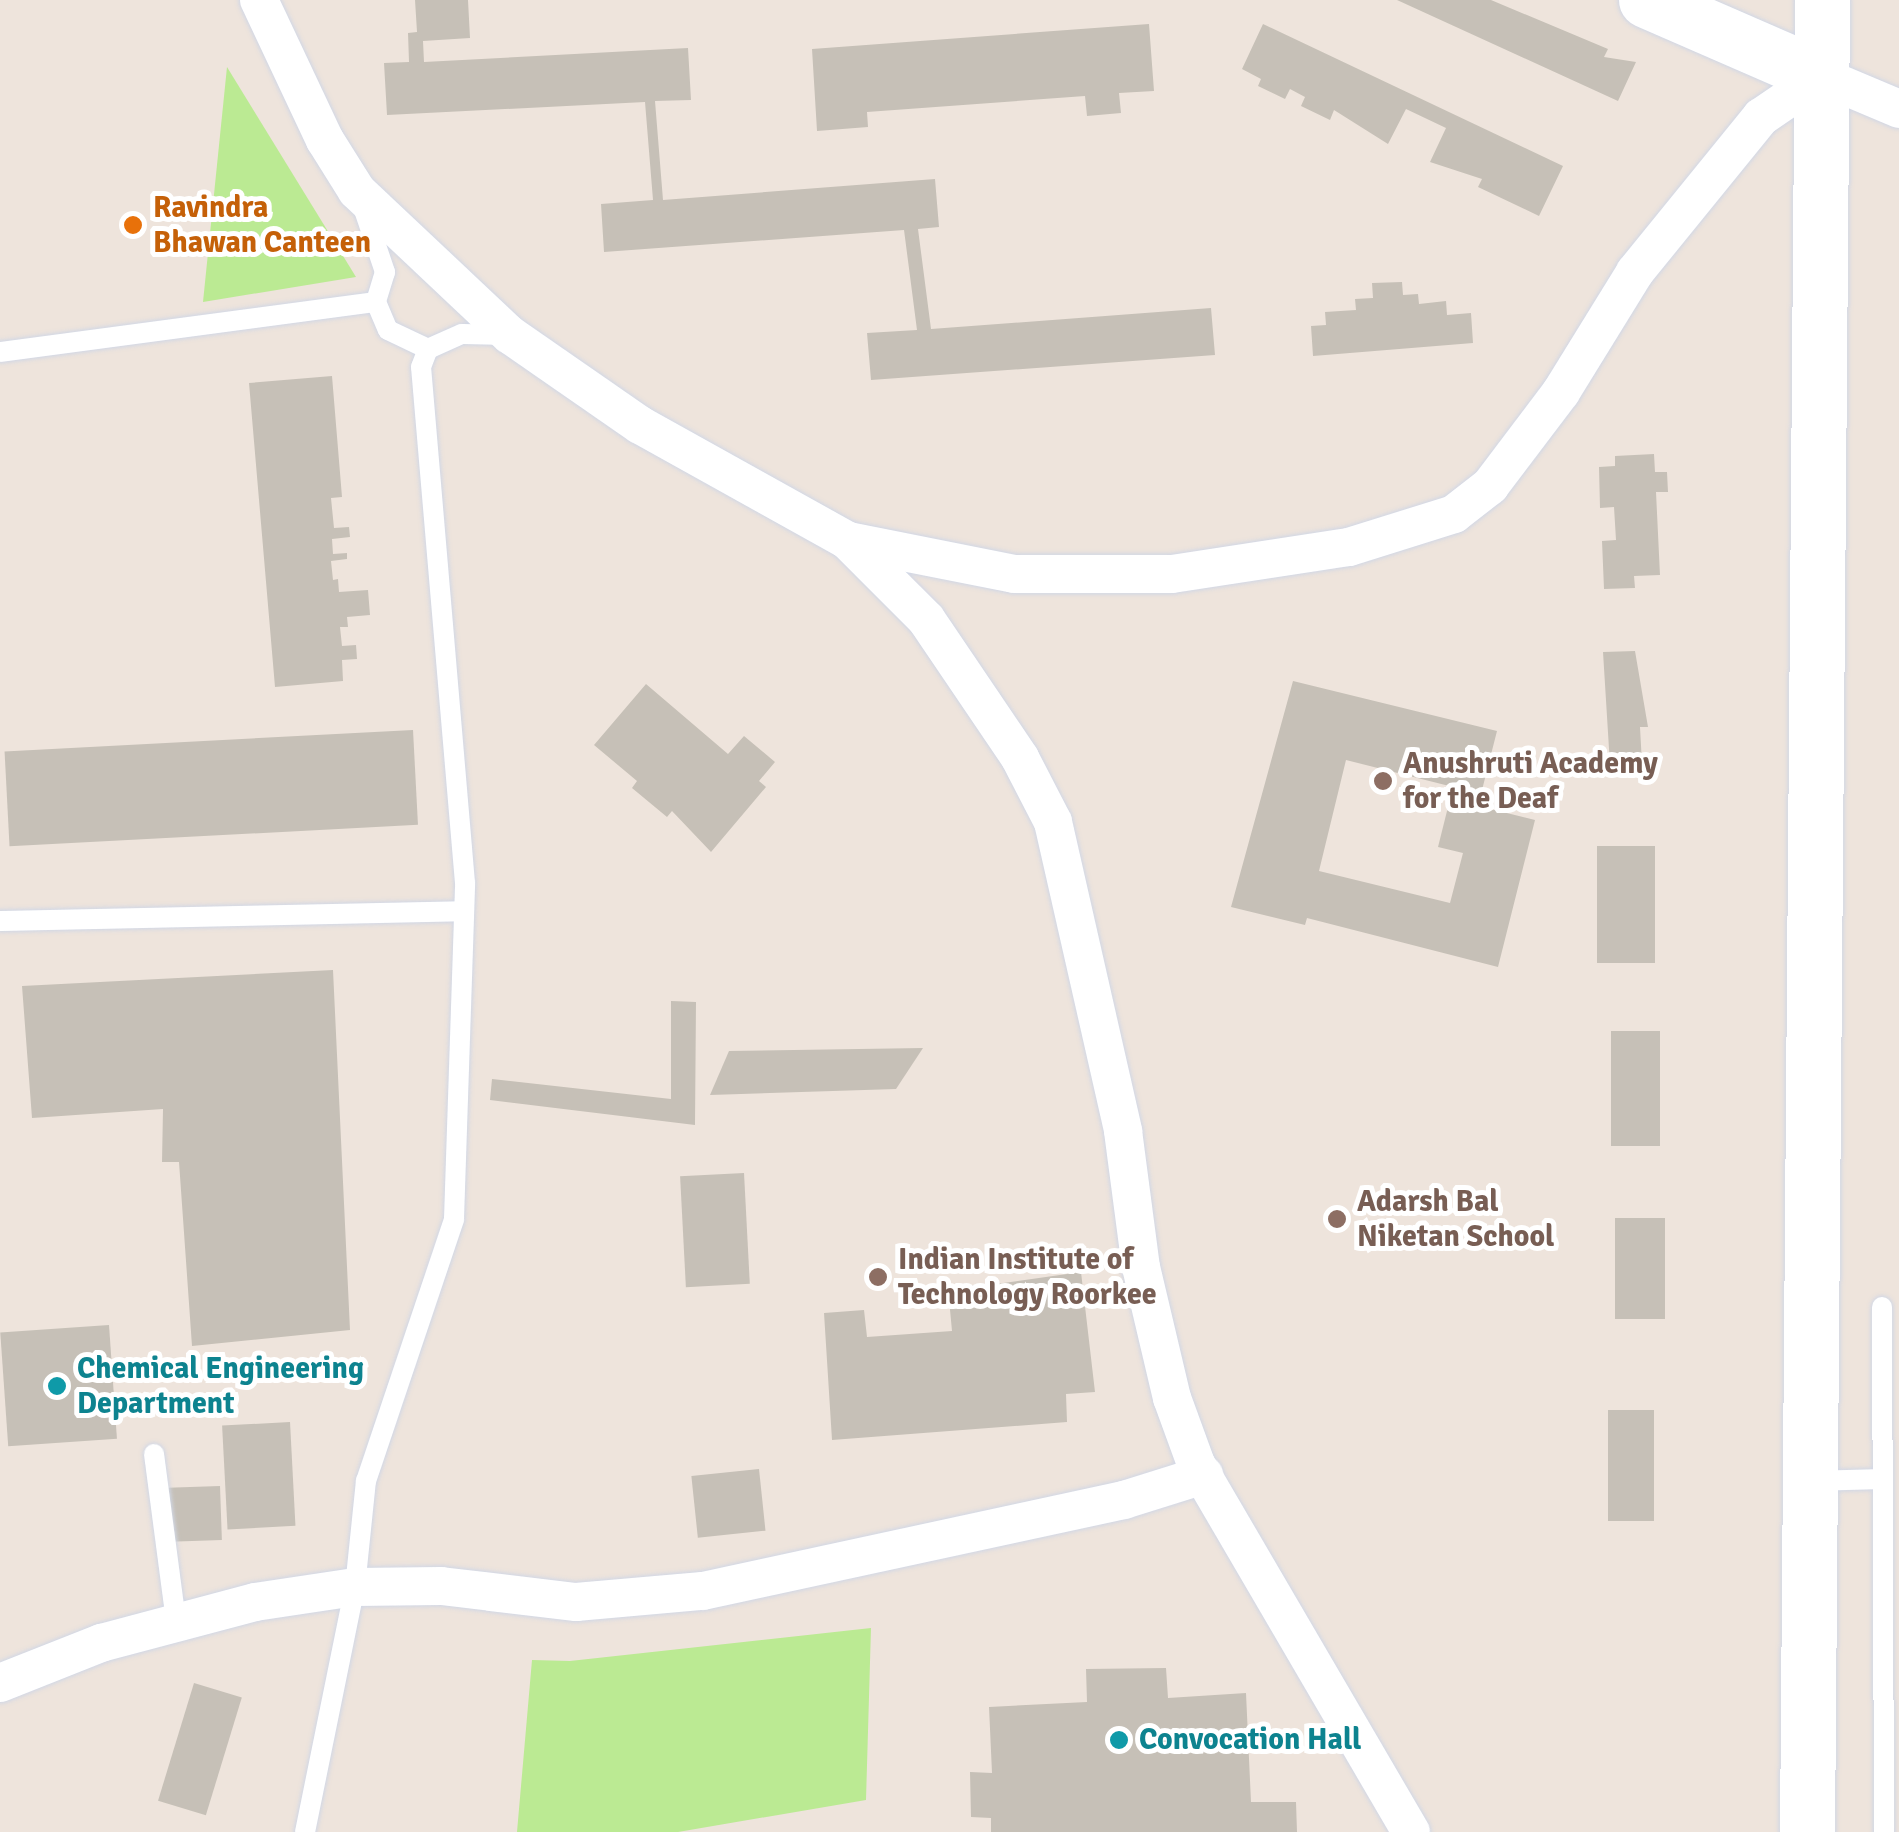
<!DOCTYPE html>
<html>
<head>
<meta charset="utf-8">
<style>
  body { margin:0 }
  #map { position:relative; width:1899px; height:1832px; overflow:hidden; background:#eee4dc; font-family:Signika,sans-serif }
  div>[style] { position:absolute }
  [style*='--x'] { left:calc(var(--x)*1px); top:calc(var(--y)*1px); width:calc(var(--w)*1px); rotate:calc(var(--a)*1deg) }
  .green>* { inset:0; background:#bbea93 }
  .building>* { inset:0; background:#c6c0b7; transform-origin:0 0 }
  .roads { filter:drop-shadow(0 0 2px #d1d7e5) drop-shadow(0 0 2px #d1d7e5) }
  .lane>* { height:20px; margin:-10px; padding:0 10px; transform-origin:10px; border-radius:10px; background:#fff }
  .street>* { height:38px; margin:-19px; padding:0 19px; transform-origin:19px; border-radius:19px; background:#fff }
  .secondary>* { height:55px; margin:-27.5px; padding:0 27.5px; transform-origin:27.5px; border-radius:27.5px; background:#fff }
  .dots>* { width:28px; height:28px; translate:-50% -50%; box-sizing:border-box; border:5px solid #fff; border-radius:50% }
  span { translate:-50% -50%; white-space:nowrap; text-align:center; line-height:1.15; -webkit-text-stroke:10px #fff; paint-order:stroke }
  .food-label { font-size:30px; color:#c56008; font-weight:700 }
  .left { translate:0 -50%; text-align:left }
  .education-label { font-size:30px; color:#785e54; font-weight:700 }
  .culture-label { font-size:30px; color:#0d838f; font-weight:700 }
</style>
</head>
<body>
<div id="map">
  <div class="green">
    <div style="clip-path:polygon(227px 67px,356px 277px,203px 302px)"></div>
    <div style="clip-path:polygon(871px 1628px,866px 1800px,678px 1832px,517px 1832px,532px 1660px,570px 1661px)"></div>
  </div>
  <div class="building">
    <div style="clip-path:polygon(415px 0,468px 0,470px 38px,423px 41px,424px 62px,688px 48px,691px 100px,655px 101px,663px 200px,935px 179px,939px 227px,918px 229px,931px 329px,1211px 308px,1215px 355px,871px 380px,867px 333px,917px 330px,904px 230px,604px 252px,601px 204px,653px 200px,645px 102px,387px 115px,384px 63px,409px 62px,408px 33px,417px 32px)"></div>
    <div style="clip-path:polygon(1397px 0,1491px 0,1608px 49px,1604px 57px,1636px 62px,1618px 101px)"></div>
    <div style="clip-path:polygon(1149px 24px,1154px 91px,1119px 93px,1121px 113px,1087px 116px,1085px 96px,867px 112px,868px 127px,817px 131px,812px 49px)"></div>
    <div style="clip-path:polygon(1263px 24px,1563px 166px,1539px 216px,1478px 187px,1482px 179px,1430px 162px,1446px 128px,1406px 109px,1388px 144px,1334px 110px,1330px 120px,1301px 106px,1305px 97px,1290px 89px,1285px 99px,1258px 86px,1261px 79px,1242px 69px)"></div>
    <div style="clip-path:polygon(1402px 282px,1403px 295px,1418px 294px,1419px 304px,1446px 301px,1447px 315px,1471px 313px,1473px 343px,1313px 356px,1311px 326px,1326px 325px,1325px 312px,1356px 310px,1355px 299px,1373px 298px,1372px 283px)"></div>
    <div style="clip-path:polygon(332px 376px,342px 497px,331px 498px,334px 528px,349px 527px,350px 537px,332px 539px,333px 554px,347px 553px,347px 559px,331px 561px,333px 580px,338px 579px,339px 592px,368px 590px,370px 615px,347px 617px,348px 627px,340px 627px,342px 646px,356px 645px,357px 659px,342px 660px,343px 681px,275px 687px,249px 383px)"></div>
    <div style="clip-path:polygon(1654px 454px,1655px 472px,1667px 472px,1668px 492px,1656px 492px,1660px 575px,1634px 576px,1635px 588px,1604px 589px,1602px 541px,1616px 540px,1614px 507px,1600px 508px,1599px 467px,1615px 466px,1615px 456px)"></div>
    <div style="clip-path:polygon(1635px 651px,1648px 727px,1640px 727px,1642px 764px,1610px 765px,1603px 652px)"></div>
    <div style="clip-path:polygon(1293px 681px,1497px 731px,1481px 794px,1346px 760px,1319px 871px,1450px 903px,1463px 853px,1438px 847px,1450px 799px,1535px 820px,1498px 967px,1307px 918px,1305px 925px,1231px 907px)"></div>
    <div style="clip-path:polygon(646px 684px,728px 754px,744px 736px,775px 762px,759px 781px,766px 787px,711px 852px,672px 811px,667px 817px,632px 788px,637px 781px,594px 745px)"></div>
    <div style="left:413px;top:730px;width:95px;height:409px;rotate:87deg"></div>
    <div style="left:1597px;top:846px;width:58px;height:117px"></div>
    <div style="clip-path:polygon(333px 970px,350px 1330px,192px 1346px,179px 1162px,162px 1162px,163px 1109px,32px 1118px,22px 986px)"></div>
    <div style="clip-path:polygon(671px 1001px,696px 1002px,695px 1125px,490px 1100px,492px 1079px,671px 1099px)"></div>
    <div style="left:1611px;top:1031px;width:49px;height:115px"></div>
    <div style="clip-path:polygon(923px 1048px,896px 1089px,710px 1095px,729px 1051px)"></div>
    <div style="left:744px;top:1173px;width:111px;height:64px;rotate:87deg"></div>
    <div style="left:1615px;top:1218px;width:50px;height:101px"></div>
    <div style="clip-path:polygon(1081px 1272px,1095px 1392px,1066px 1394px,1067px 1422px,832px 1440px,824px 1313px,864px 1310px,867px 1337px,952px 1331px,949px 1299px,959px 1298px,959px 1286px,974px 1285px,975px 1298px,990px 1297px,989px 1285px)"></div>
    <div style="left:109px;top:1325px;width:114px;height:109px;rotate:86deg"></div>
    <div style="left:1654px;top:1410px;width:111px;height:46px;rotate:90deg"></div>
    <div style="left:290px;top:1422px;width:104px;height:68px;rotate:87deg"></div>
    <div style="left:759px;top:1469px;width:62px;height:68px;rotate:84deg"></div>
    <div style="left:220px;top:1486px;width:54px;height:52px;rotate:88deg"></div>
    <div style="clip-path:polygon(1166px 1668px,1168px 1698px,1246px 1693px,1251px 1802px,1296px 1802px,1297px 1832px,991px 1832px,991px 1818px,971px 1817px,970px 1772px,992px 1773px,989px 1707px,1087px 1702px,1086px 1669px)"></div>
    <div style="left:194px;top:1683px;width:50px;height:123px;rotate:17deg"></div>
  </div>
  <div class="roads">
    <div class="lane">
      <div style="--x:362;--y:204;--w:72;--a:71.3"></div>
      <div style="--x:385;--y:272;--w:31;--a:107"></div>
      <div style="--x:376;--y:302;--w:30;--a:67"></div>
      <div style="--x:388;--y:330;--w:44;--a:25.4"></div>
      <div style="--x:0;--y:352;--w:379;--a:-7.6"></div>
      <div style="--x:0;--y:921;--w:464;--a:-1.2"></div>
      <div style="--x:1882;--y:1307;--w:525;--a:89.78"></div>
      <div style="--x:154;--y:1454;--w:167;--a:82.5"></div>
      <div style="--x:1810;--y:1481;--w:73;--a:-1.6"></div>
      <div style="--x:305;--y:1832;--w:250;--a:-78.5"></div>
      <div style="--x:355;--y:1587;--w:107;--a:-84.1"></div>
      <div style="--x:366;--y:1481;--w:276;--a:-71.4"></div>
      <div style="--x:454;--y:1219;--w:336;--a:-88.1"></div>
      <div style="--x:465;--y:883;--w:518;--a:-94.87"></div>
      <div style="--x:421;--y:367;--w:19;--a:-69"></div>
      <div style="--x:428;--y:349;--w:37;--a:-24"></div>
      <div style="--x:462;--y:334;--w:46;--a:1.2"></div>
    </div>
    <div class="street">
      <div style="--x:259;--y:0;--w:155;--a:64.8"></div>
      <div style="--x:325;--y:140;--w:60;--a:57.9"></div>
      <div style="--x:357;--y:191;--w:210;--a:43.3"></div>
      <div style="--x:510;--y:335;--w:158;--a:34.7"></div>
      <div style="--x:640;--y:425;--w:238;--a:29.1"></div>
      <div style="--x:848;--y:541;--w:169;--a:11.2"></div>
      <div style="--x:1014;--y:574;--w:158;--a:0"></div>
      <div style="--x:1172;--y:574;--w:179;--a:-8.7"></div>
      <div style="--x:1349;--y:547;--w:110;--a:-17.4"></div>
      <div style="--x:1454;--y:514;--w:46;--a:-37.9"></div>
      <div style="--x:1490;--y:486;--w:118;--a:-52.9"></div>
      <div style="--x:1561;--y:392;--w:141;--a:-58.3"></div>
      <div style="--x:1635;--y:272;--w:200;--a:-50.9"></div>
      <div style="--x:1761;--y:117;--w:73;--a:-34.3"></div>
      <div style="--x:1821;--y:76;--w:85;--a:22.9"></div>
      <div style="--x:848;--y:541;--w:110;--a:45"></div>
      <div style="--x:926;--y:619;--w:168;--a:55.9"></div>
      <div style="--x:1020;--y:758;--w:72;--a:62.7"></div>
      <div style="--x:1053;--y:822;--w:317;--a:77.2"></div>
      <div style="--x:1123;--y:1131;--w:137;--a:82.5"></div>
      <div style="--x:1141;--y:1267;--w:135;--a:76.7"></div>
      <div style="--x:1172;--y:1398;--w:70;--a:70"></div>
      <div style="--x:1196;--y:1464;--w:426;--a:59.7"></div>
      <div style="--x:0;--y:1683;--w:109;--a:-21.6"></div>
      <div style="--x:101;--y:1643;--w:159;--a:-14.9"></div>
      <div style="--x:255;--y:1602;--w:101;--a:-8.5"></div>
      <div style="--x:355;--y:1587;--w:86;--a:-0.7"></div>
      <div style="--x:441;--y:1586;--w:136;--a:6.8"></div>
      <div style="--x:576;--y:1602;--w:127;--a:-5"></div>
      <div style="--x:703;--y:1591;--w:431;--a:-12.2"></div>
      <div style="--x:1124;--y:1500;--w:84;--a:-17.4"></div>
    </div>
    <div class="secondary">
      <div style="--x:1646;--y:0;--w:191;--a:23.5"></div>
      <div style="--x:1807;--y:1832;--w:1832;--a:-89.53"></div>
    </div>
  </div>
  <div class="dots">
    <div style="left:133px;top:225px;background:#e8710a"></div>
    <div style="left:1383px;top:781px;background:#8d6e63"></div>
    <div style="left:1337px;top:1219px;background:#8d6e63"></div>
    <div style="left:878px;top:1277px;background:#8d6e63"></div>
    <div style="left:57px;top:1386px;background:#0f9aa8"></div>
    <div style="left:1119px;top:1740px;background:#0f9aa8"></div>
  </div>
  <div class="food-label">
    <span class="left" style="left:153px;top:225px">Ravindra<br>Bhawan Canteen</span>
  </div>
  <div class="education-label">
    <span class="left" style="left:1403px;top:781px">Anushruti Academy<br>for the Deaf</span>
    <span class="left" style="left:1357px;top:1219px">Adarsh Bal<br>Niketan School</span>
    <span class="left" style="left:898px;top:1277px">Indian Institute of<br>Technology Roorkee</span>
  </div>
  <div class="culture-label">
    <span class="left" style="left:77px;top:1386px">Chemical Engineering<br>Department</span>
    <span class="left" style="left:1139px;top:1740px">Convocation Hall</span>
  </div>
</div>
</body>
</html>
